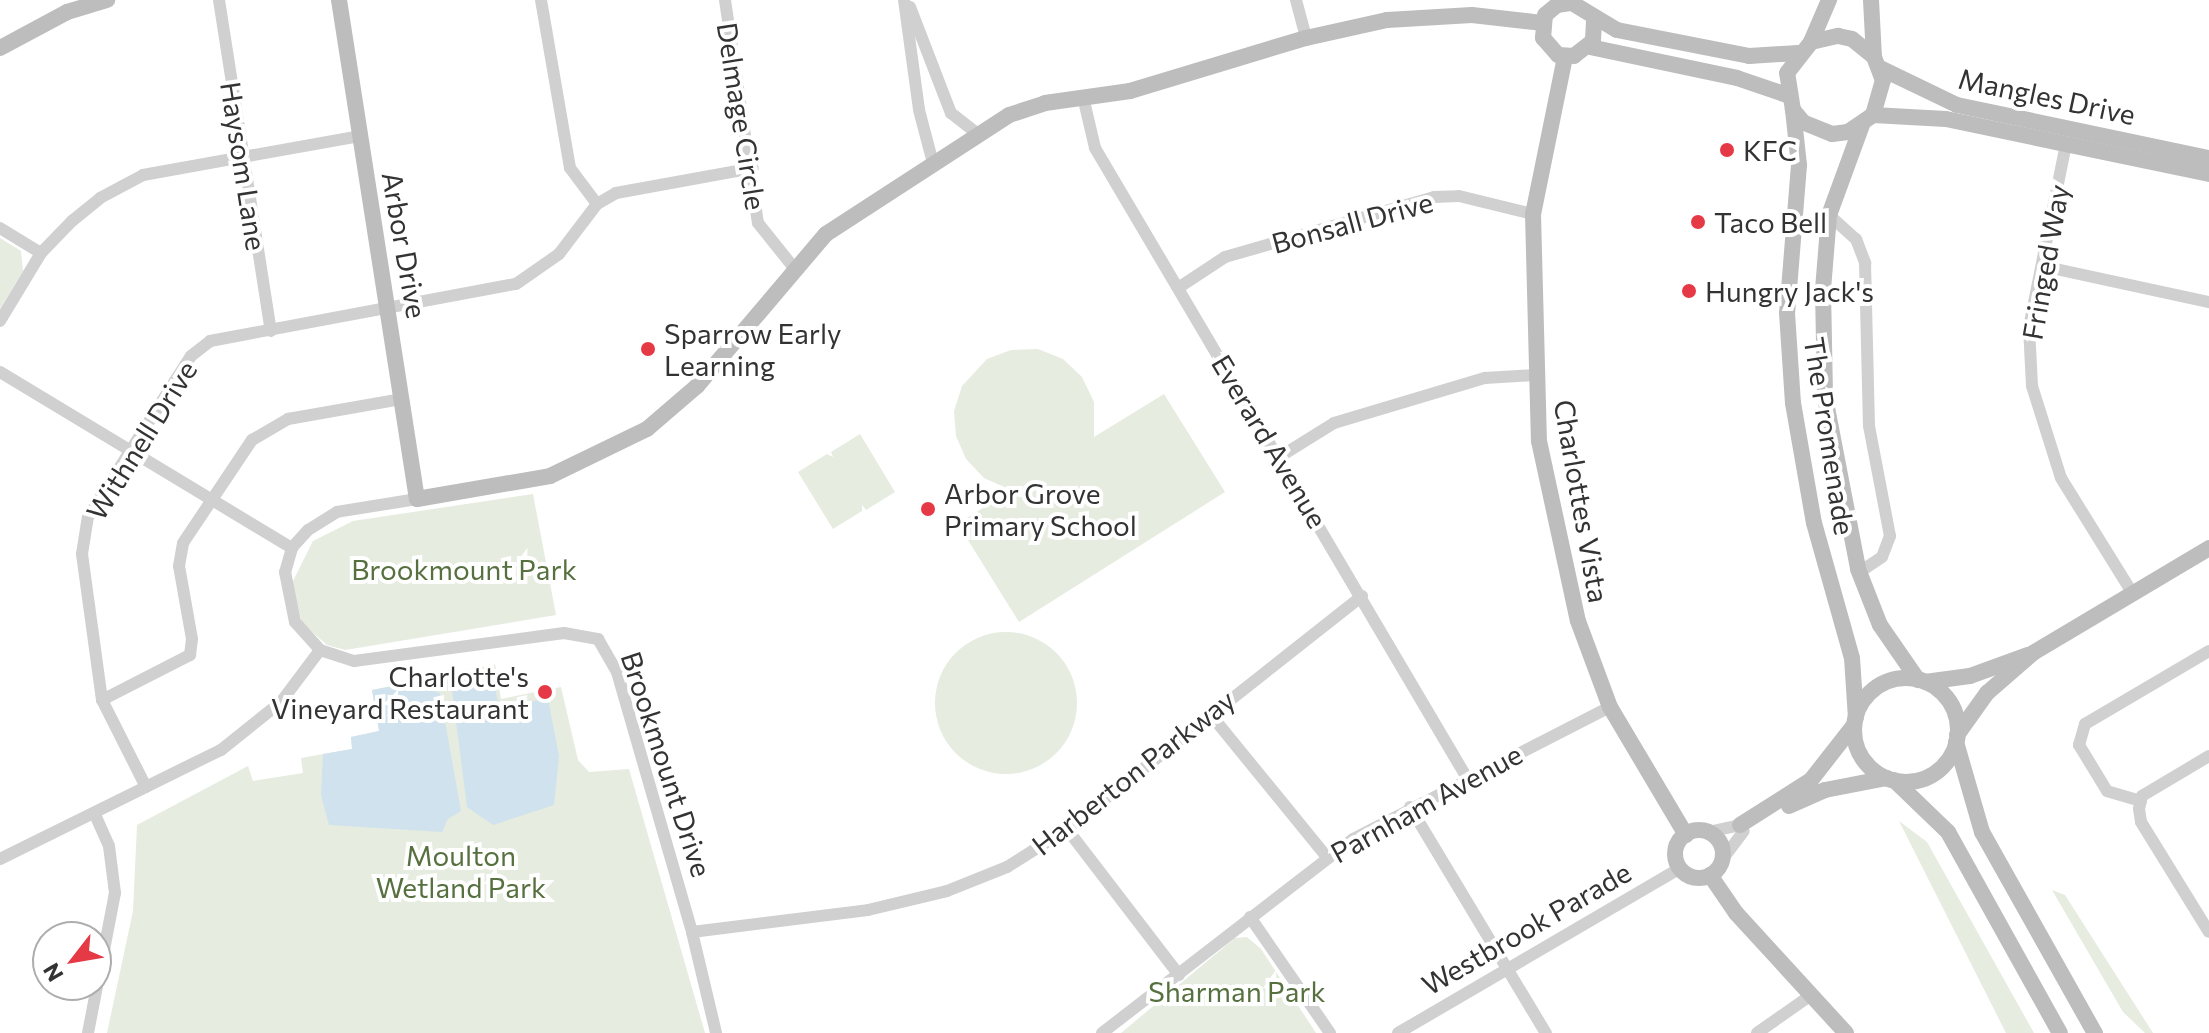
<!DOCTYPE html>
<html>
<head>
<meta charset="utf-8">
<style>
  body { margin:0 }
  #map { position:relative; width:2209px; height:1033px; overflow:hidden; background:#fff; font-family:Commissioner,sans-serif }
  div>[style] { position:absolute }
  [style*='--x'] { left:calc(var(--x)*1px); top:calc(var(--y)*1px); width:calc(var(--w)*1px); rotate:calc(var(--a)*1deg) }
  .green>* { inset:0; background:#e6ecdf }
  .round { border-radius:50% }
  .water>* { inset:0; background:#cfe2ee }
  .street>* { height:12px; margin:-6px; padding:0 6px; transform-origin:6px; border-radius:6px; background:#d0d0d0 }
  .secondary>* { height:16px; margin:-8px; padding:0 8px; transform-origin:8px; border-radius:8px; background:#bdbdbd }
  .secondary>.ring { margin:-8px; padding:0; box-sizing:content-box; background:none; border:16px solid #bdbdbd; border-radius:50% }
  .dots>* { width:22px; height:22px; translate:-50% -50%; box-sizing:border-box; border:4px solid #fff; border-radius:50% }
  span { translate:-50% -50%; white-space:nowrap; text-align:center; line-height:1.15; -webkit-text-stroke:8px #fff; paint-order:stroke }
  .street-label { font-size:28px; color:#333 }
  .poi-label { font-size:28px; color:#333 }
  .left { translate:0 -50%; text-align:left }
  .right { translate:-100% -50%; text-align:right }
  .park-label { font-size:28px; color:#56703f }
  .north { position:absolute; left:32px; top:921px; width:80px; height:80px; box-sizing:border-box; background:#fff; border:2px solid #adadad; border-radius:50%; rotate:239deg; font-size:22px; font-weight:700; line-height:32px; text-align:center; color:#333 }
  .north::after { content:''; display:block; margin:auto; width:28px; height:36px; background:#e63946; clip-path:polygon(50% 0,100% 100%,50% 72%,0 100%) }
</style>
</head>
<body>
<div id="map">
  <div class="green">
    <div style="clip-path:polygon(0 238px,21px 251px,23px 271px,0 309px)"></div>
    <div style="clip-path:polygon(1038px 349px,1063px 359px,1082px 377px,1094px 402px,1094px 437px,1164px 394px,1225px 492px,1019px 622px,958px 524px,1011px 490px,984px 478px,966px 459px,956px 436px,954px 411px,962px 386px,987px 359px,1011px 350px)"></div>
    <div style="clip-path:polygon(860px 434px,895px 492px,866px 510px,862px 505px,862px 511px,833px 529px,798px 472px,827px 454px,833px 457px,831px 452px)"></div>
    <div style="clip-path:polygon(533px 494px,556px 615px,345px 650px,327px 645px,302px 623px,292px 583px,313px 541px,353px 521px)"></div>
    <div class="round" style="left:935px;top:632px;width:142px;height:142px"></div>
    <div style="clip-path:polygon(495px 664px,501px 699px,561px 687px,578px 760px,589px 772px,629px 769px,705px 1033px,107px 1033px,133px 911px,137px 825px,248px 766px,253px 781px,303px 773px,301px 758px,352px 749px,351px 737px,379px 731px,372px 690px)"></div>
    <div style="clip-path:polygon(1899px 821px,1927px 842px,2034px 1033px,2006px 1033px)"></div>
    <div style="clip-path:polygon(2052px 890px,2065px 895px,2153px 1033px,2145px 1033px,2123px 1012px)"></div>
    <div style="clip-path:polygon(1247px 937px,1261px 949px,1316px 1033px,1121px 1033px,1235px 938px)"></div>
  </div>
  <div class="water">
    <div style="clip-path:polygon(491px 670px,499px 706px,548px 699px,559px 756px,554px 805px,493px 825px,467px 807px,452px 690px,474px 673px)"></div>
    <div style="clip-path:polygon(410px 683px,440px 693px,461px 811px,448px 819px,442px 832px,329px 825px,321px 795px,323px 754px,352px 749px,351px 737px,379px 731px,372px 690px)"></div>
  </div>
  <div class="street">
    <div style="--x:219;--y:0;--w:335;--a:81.1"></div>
    <div style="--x:541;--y:0;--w:170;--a:80.2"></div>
    <div style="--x:570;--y:168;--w:45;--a:53.1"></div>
    <div style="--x:725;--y:0;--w:225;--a:81.6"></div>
    <div style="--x:758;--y:223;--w:58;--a:51.3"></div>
    <div style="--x:904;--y:0;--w:111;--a:82.2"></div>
    <div style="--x:919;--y:110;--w:55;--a:75.2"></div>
    <div style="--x:1296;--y:0;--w:39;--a:75"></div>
    <div style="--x:910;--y:7;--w:114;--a:68.9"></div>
    <div style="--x:951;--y:113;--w:34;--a:38"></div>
    <div style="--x:1084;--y:101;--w:48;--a:76.8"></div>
    <div style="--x:1095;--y:148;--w:732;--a:59.44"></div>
    <div style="--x:2066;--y:144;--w:187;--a:101.4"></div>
    <div style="--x:2029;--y:327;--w:59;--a:87.1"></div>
    <div style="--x:2032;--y:386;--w:96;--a:72.5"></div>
    <div style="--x:2061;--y:478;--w:137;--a:58.2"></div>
    <div style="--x:1829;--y:215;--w:36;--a:42"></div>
    <div style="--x:1856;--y:239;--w:26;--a:69"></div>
    <div style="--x:1865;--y:263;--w:163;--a:88.6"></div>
    <div style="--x:1869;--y:426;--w:112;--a:79.2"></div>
    <div style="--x:1890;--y:536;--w:22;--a:111"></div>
    <div style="--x:1882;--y:557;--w:27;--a:146"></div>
    <div style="--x:0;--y:228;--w:48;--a:31.4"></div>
    <div style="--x:2042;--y:266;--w:171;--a:12.2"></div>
    <div style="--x:1178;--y:288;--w:56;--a:-33.4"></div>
    <div style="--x:1225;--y:257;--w:217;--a:-16"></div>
    <div style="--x:1434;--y:197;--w:25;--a:-2"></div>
    <div style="--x:1459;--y:196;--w:76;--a:13.7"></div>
    <div style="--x:0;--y:321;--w:79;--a:-58.9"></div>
    <div style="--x:41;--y:253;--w:45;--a:-45.9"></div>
    <div style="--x:72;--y:221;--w:36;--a:-39"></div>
    <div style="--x:100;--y:198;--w:49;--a:-28.1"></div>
    <div style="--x:143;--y:175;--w:220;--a:-10.2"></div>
    <div style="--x:0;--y:372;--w:341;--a:31.1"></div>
    <div style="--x:1281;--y:456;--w:62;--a:-31.9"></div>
    <div style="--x:1334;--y:423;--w:158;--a:-16.6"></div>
    <div style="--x:1485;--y:378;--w:50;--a:-3.4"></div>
    <div style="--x:417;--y:499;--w:81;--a:170.8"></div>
    <div style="--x:337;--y:512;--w:34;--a:148"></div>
    <div style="--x:308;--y:530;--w:24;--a:132"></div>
    <div style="--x:292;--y:548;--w:25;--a:106"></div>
    <div style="--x:285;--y:572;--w:51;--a:78.7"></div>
    <div style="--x:295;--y:622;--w:38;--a:48"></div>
    <div style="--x:320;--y:650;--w:36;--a:18"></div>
    <div style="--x:354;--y:661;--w:212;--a:-7.6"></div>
    <div style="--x:564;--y:633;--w:35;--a:10"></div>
    <div style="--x:598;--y:639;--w:38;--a:60"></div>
    <div style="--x:617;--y:672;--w:271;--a:73.9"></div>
    <div style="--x:692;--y:932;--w:104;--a:76.6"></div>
    <div style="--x:102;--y:700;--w:99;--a:-27.1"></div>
    <div style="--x:190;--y:655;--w:16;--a:-83"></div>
    <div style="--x:192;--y:639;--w:74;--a:-100.1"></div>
    <div style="--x:179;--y:566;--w:23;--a:-80"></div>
    <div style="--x:183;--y:543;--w:124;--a:-56.2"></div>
    <div style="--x:252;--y:440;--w:42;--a:-30.3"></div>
    <div style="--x:288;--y:419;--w:116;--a:-10"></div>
    <div style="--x:1211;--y:715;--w:182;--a:50.8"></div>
    <div style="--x:2209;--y:756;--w:78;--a:149.2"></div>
    <div style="--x:2142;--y:796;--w:13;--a:103"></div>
    <div style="--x:2139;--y:809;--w:13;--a:81"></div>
    <div style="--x:2141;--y:822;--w:129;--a:58.3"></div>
    <div style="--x:146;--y:787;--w:97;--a:-116.8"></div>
    <div style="--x:102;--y:700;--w:147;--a:-97.8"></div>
    <div style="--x:82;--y:554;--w:37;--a:-81"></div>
    <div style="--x:88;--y:517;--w:191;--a:-57.4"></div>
    <div style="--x:191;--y:356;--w:24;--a:-38"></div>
    <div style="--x:210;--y:341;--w:311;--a:-10.6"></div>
    <div style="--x:516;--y:284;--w:52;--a:-34.9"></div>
    <div style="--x:559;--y:254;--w:63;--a:-52.8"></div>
    <div style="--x:597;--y:204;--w:22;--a:-30"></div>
    <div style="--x:616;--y:193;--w:139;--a:-10.3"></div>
    <div style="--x:2141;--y:801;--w:35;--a:-164"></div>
    <div style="--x:2107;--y:791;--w:54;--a:-121.3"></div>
    <div style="--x:2079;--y:745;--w:22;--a:-74"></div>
    <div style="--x:2085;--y:724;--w:144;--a:-30.5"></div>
    <div style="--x:1410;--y:807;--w:264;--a:59"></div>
    <div style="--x:1067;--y:829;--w:184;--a:52.5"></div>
    <div style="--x:1708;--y:832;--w:33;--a:-12"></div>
    <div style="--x:0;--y:859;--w:246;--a:-26.3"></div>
    <div style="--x:221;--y:750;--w:77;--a:-38.7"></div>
    <div style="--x:281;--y:702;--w:65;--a:-53.1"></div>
    <div style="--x:1722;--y:860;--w:36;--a:-53"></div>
    <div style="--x:1250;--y:917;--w:141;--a:55.4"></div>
    <div style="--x:692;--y:932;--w:177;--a:-7.1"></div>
    <div style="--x:868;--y:910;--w:81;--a:-13.5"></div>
    <div style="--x:947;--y:891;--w:65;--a:-21.8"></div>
    <div style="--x:1007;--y:867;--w:71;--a:-32.3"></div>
    <div style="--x:1067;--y:829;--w:376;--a:-38.3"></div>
    <div style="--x:88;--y:1033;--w:143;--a:-79.1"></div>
    <div style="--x:115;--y:893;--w:47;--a:-97.3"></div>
    <div style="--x:109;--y:846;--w:36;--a:-114"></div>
    <div style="--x:1102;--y:1033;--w:317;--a:-37.7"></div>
    <div style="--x:1353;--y:839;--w:289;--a:-27.2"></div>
    <div style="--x:1398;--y:1033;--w:327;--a:-30.3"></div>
    <div style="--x:1757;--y:1033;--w:66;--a:-35.1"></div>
  </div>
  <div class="secondary">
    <div style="--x:339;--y:0;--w:505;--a:81.12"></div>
    <div style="--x:417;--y:499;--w:135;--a:-9.8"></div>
    <div style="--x:550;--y:476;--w:108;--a:-25.9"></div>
    <div style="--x:647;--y:429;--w:66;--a:-40.7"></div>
    <div style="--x:697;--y:386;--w:199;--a:-49.7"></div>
    <div style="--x:826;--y:234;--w:218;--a:-33"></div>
    <div style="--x:1009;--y:115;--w:38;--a:-18"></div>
    <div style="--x:1045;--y:103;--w:86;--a:-8"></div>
    <div style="--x:1130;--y:91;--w:184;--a:-16.8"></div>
    <div style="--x:1306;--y:38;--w:83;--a:-12.5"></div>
    <div style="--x:1387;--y:20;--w:85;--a:-3.4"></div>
    <div style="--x:1472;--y:15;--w:70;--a:6.5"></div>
    <div style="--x:1871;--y:0;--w:57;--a:87"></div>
    <div style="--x:1874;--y:57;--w:25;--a:69"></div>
    <div style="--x:1883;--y:80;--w:36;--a:106"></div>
    <div style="--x:1873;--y:115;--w:30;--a:146"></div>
    <div style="--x:1848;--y:132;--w:16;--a:173"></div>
    <div style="--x:1832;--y:134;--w:31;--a:-158"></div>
    <div style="--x:1803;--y:122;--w:16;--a:-130"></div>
    <div style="--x:1793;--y:110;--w:37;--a:-99"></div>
    <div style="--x:1787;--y:73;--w:39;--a:-52"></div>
    <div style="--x:1811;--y:42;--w:28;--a:-13"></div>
    <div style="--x:1838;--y:36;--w:14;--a:12"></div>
    <div style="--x:1852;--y:39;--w:28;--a:39"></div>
    <div style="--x:1594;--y:21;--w:20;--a:93"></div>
    <div style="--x:1593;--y:41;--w:24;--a:142"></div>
    <div style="--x:1574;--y:56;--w:16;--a:-176"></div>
    <div style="--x:1558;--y:55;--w:23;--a:-131"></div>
    <div style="--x:1543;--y:38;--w:23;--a:-85"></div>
    <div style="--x:1545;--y:15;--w:16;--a:-40"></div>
    <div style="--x:1557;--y:5;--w:15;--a:-8"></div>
    <div style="--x:1572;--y:3;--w:52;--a:31"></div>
    <div style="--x:1617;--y:30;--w:135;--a:11.1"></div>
    <div style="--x:1749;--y:56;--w:49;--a:-3.5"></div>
    <div style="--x:1811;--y:42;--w:46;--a:-66.8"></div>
    <div style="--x:1590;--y:47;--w:150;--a:11.9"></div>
    <div style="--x:1737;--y:78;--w:53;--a:18.8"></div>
    <div style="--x:0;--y:48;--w:76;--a:-28.2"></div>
    <div style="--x:67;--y:12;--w:42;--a:-16.7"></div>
    <div style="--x:1565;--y:57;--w:160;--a:101.5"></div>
    <div style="--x:1533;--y:214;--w:227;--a:88.5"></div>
    <div style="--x:1539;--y:441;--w:184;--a:77.8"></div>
    <div style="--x:1578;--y:621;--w:92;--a:69.6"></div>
    <div style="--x:1610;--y:707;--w:149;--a:59.3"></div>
    <div style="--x:1880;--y:68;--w:85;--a:25.7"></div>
    <div style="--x:1957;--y:105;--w:258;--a:11.9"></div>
    <div style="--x:1793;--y:110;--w:55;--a:83.8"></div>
    <div style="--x:1799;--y:165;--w:148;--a:94.6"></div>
    <div style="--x:1787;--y:313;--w:90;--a:86.2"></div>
    <div style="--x:1793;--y:403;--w:122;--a:80.1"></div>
    <div style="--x:1814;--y:523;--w:140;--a:74.3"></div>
    <div style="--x:1852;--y:658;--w:60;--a:86.2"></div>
    <div style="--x:1873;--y:115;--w:73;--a:3.1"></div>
    <div style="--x:1946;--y:119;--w:269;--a:11.8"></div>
    <div style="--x:1862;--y:125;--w:96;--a:110.1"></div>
    <div style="--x:1829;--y:215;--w:75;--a:94.6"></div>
    <div style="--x:1823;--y:290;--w:107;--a:88.9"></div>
    <div style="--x:1825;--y:397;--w:175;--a:79.1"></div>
    <div style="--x:1858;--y:569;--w:60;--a:68.6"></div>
    <div style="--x:1880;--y:625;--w:67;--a:55.4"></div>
    <div class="ring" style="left:1854px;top:678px;width:88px;height:88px"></div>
    <div style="--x:1925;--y:682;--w:45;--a:-7.6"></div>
    <div style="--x:1970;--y:676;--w:62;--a:-19.9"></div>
    <div style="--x:1957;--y:735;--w:52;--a:-54.5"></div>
    <div style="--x:1987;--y:693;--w:61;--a:-41"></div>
    <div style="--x:2033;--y:653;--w:205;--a:-30.8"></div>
    <div style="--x:1956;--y:742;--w:94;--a:73.9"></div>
    <div style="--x:1982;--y:832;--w:231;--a:60.7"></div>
    <div style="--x:1894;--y:780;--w:75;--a:43.9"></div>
    <div style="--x:1948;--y:832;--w:230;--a:60.9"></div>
    <div style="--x:1789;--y:806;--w:39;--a:-24"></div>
    <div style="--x:1825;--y:790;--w:63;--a:-11"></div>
    <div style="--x:1740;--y:825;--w:84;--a:-32.4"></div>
    <div style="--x:1811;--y:780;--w:70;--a:-52"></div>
    <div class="ring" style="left:1675px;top:830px;width:32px;height:32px"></div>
    <div style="--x:1710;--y:875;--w:46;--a:55.6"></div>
    <div style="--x:1736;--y:913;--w:163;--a:47.5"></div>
  </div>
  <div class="dots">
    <div style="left:1727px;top:150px;background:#e63946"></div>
    <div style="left:1698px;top:222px;background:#e63946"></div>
    <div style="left:1689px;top:291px;background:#e63946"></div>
    <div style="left:648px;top:349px;background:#e63946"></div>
    <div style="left:928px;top:509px;background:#e63946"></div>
    <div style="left:545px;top:692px;background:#e63946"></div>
  </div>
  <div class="street-label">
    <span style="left:2047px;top:96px;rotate:12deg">Mangles Drive</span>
    <span style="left:742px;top:116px;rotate:81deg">Delmage Circle</span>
    <span style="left:244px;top:166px;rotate:81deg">Haysom Lane</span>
    <span style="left:1352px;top:222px;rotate:-15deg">Bonsall Drive</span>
    <span style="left:405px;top:245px;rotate:80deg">Arbor Drive</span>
    <span style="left:2045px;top:262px;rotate:-80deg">Fringed Way</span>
    <span style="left:1830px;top:436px;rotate:81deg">The Promenade</span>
    <span style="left:141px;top:440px;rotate:-58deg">Withnell Drive</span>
    <span style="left:1270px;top:441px;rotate:59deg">Everard Avenue</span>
    <span style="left:1582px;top:501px;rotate:80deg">Charlottes Vista</span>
    <span style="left:667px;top:764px;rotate:72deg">Brookmount Drive</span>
    <span style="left:1133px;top:772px;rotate:-38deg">Harberton Parkway</span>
    <span style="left:1426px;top:803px;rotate:-29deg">Parnham Avenue</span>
    <span style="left:1526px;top:928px;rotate:-30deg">Westbrook Parade</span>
  </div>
  <div class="poi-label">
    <span class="left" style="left:1743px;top:150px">KFC</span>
    <span class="left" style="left:1714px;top:222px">Taco Bell</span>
    <span class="left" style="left:1705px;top:291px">Hungry Jack's</span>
    <span class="left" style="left:664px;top:349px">Sparrow Early<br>Learning</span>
    <span class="left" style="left:944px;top:509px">Arbor Grove<br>Primary School</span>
    <span class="right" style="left:529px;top:692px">Charlotte's<br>Vineyard Restaurant</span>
  </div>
  <div class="park-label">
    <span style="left:464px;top:569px">Brookmount Park</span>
    <span style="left:461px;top:871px">Moulton<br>Wetland Park</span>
    <span style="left:1237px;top:991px">Sharman Park</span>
  </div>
  <div class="north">N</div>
</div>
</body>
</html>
